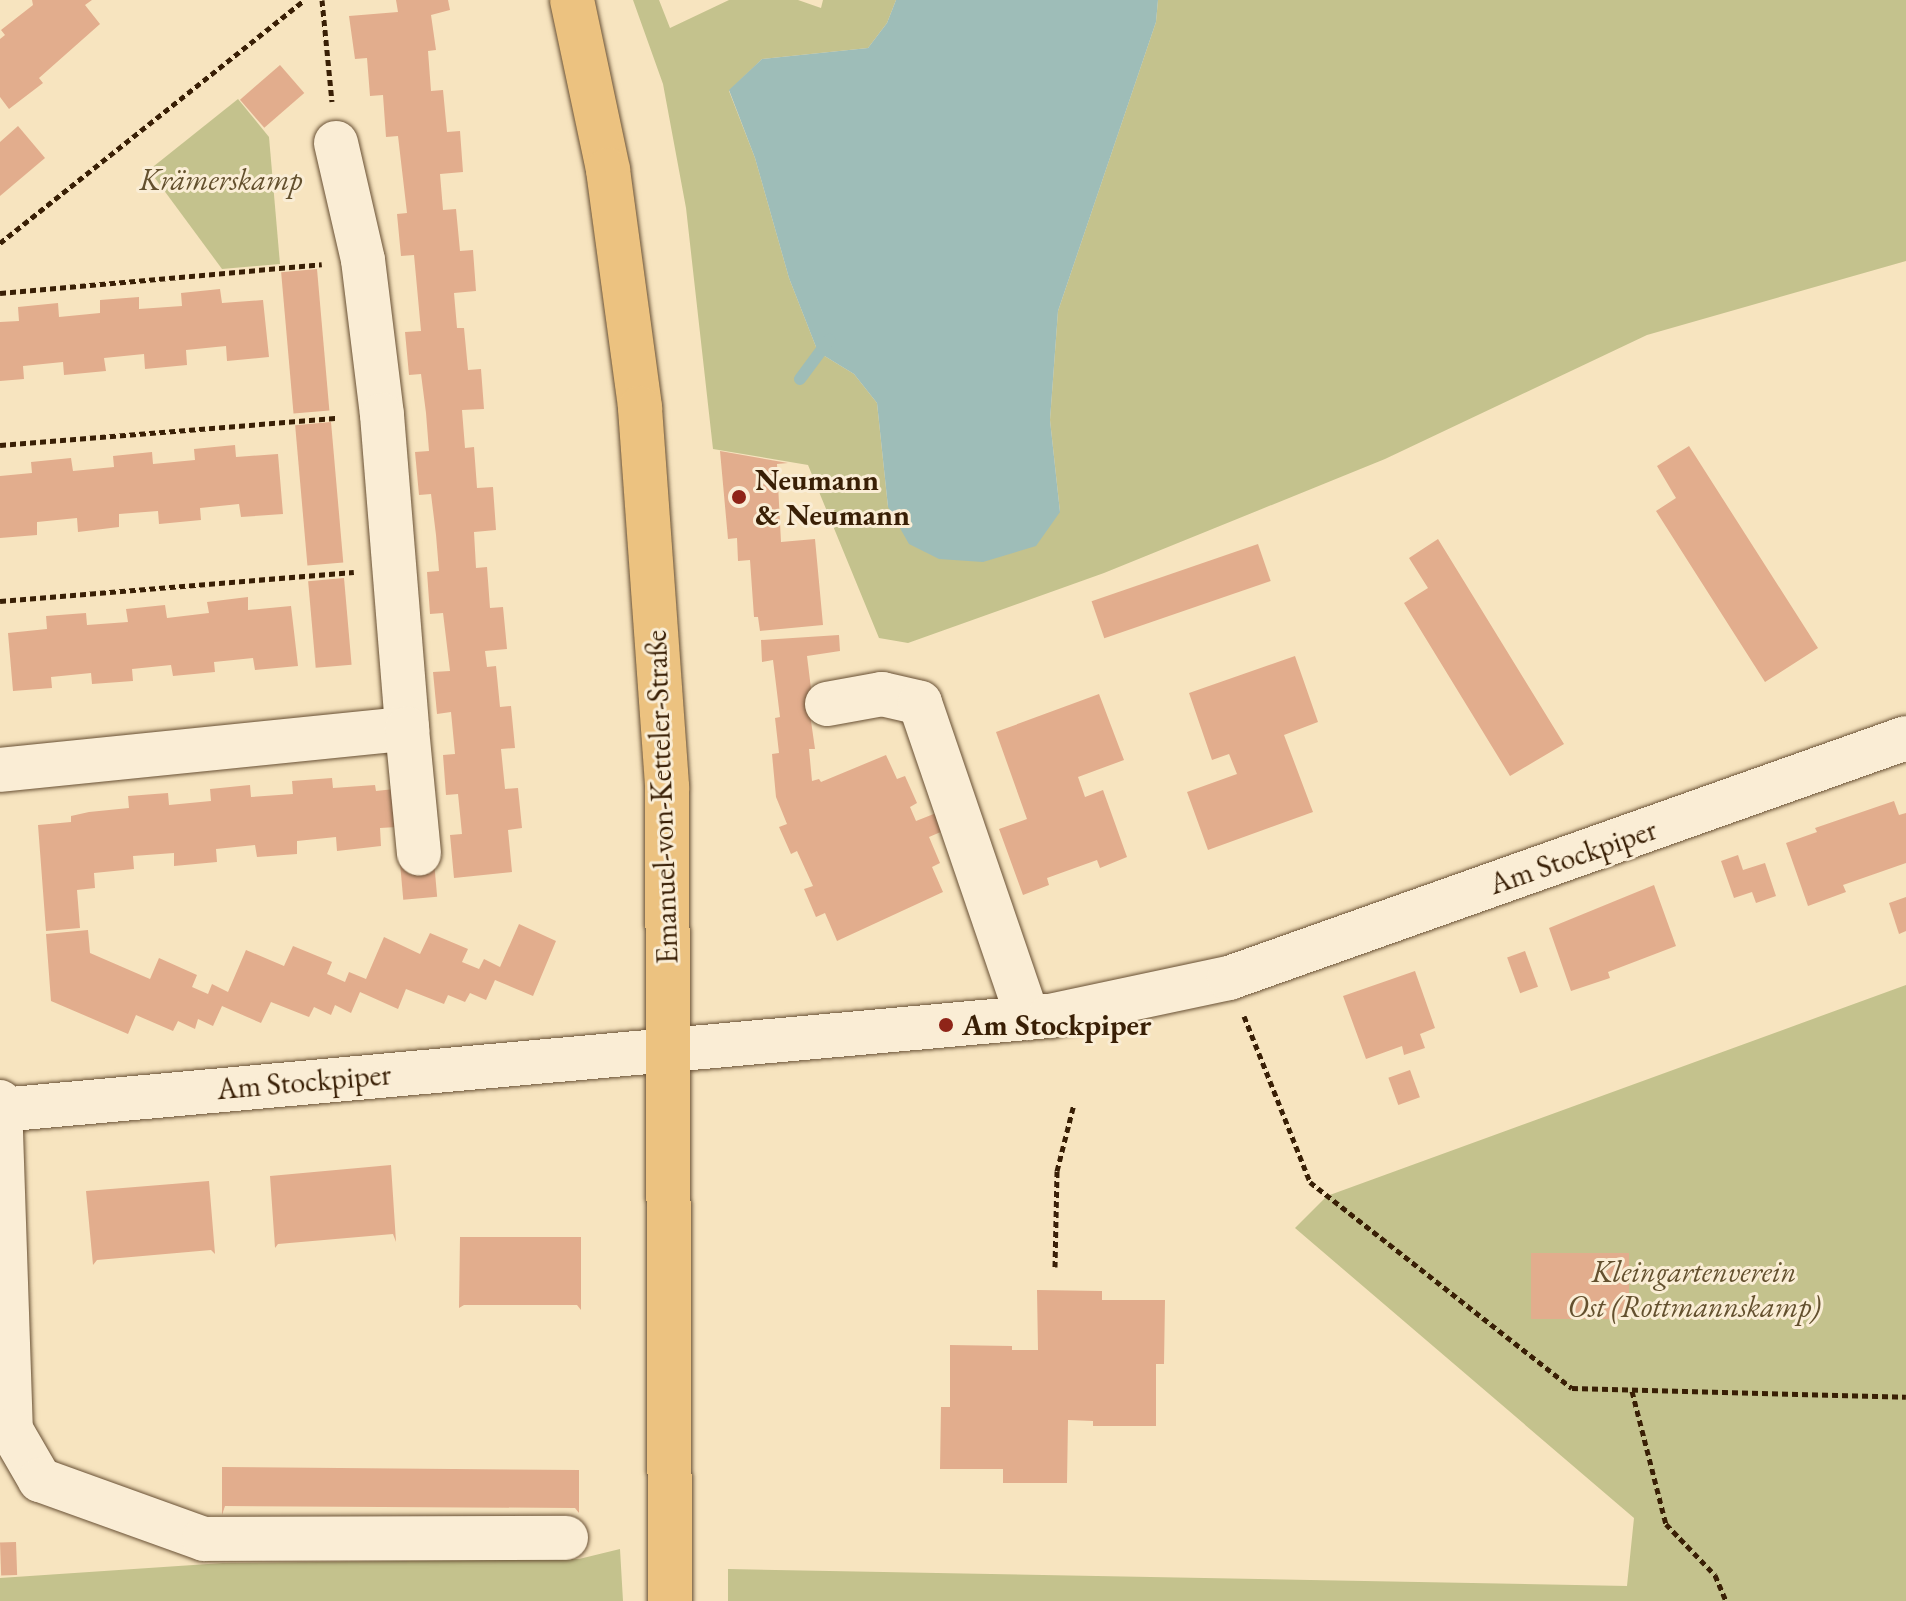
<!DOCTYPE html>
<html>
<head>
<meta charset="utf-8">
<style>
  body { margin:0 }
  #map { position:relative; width:1906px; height:1601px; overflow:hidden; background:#f7e4bf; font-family:"EB Garamond",serif }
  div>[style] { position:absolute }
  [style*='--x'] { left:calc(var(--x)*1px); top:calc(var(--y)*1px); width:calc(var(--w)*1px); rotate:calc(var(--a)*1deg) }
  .green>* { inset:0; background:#c4c28d }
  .water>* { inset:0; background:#9ebdb8 }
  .stream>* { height:12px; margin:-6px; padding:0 6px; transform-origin:6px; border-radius:6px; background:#9ebdb8 }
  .building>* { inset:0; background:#e2ad8d; transform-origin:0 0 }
  .path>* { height:5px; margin-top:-2.5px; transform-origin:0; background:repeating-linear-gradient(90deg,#391f05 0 6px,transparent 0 10px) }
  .roads { filter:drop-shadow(0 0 2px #685034) drop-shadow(0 0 2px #685034) }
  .minor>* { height:44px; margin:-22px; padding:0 22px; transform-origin:22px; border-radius:22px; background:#faedd5 }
  .major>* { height:44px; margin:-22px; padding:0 22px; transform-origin:22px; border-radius:22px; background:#ecc280 }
  .dots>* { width:22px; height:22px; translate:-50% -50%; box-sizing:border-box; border:4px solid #faedd5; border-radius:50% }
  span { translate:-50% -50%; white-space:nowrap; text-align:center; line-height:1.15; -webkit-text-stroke:6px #faedd5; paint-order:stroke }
  .park-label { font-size:30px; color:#63502e; font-style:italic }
  .poi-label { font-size:30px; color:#391f05; font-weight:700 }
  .left { translate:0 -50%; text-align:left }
  .street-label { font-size:30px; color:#391f05 }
</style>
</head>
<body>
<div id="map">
  <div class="green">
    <div style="clip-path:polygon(633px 0,659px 0,670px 28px,729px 0,798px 0,821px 8px,823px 0,896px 0,887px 23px,868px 48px,762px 59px,729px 91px,755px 158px,789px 278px,818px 352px,854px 374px,877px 403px,888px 507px,1060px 512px,1050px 420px,1058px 311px,1156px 22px,1158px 0,1906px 0,1906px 261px,1647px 335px,1385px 459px,1104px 573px,908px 643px,879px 638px,808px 465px,713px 449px,686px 208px,663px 84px)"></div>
    <div style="clip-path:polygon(238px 99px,269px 137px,280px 264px,222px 269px,149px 170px)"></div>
    <div style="clip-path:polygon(1906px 985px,1906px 1601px,728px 1601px,728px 1569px,1627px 1586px,1634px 1518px,1295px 1228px,1327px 1196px)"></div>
    <div style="clip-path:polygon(620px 1549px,623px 1601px,0 1601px,0 1578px,223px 1563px,579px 1559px)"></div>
  </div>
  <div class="water">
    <div style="clip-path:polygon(896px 0,1158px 0,1156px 22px,1058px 311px,1050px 420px,1060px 512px,1036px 546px,983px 562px,939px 559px,909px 544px,888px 507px,877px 403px,854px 374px,818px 352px,789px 278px,755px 158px,729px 90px,762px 59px,868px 48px,887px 23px)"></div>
  </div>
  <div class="stream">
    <div style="--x:800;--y:379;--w:49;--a:-53.4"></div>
  </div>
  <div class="building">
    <div style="clip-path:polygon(32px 0,92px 0,85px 5px,100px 24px,39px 78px,43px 83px,9px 109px,0 97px,0 39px,5px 35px,1px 30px,33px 5px)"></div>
    <div style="clip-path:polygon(396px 0,448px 0,450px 10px,431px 15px,436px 50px,428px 51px,431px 91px,443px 90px,447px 132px,460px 131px,463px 172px,440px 174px,443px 210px,456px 209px,460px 251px,473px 250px,476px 291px,454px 293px,457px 328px,464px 328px,468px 370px,481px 369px,484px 409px,462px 410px,465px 448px,474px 447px,477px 488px,493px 487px,496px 530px,474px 532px,476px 568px,487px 567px,490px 608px,503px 607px,507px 649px,485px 651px,487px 667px,496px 666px,500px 707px,511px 706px,515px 748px,501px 749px,505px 789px,518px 788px,522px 828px,508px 830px,512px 872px,454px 878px,450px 835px,462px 834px,458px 794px,446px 795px,443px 755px,455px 754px,451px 712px,437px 714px,433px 672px,450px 671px,443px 613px,430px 614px,427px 572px,439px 571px,436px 535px,431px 494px,419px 495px,415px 452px,429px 451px,426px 413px,421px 374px,409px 375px,405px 332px,421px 331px,414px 255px,401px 256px,397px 214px,407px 213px,398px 136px,386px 137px,383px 95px,370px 96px,367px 58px,355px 59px,349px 16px,398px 12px)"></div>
    <div style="left:280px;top:65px;width:37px;height:53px;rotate:49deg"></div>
    <div style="clip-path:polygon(18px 126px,45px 158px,0 196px,0 142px)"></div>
    <div style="left:317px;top:269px;width:142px;height:36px;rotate:85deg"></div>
    <div style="clip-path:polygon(220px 289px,222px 303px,263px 300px,269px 357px,227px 361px,226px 346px,186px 350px,187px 365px,145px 369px,144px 354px,104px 358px,106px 371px,64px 375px,63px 362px,23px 366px,24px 379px,0 381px,0 322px,19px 321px,18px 307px,58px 303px,59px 317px,100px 313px,100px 300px,139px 297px,139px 309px,182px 306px,181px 293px)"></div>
    <div style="left:331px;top:422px;width:141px;height:36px;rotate:85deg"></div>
    <div style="clip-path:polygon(235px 445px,236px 457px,278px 454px,283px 514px,241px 517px,239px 504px,200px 508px,201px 520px,159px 524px,158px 511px,119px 514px,119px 527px,78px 532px,77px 518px,37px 522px,37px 535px,0 538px,0 476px,32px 473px,31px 462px,71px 458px,73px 471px,114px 467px,113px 456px,152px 452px,153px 464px,195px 460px,194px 449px)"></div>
    <div style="clip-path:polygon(1689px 446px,1818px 648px,1765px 682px,1656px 511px,1676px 498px,1657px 466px)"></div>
    <div style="clip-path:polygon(720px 451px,788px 463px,777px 464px,781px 542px,815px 539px,823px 625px,760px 631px,758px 617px,754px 617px,750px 560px,738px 561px,737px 538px,728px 539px)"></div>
    <div style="clip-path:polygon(1438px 539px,1564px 744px,1510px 776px,1404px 603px,1428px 588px,1409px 558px)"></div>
    <div style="left:1258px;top:544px;width:39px;height:176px;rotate:71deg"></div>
    <div style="left:344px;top:578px;width:87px;height:36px;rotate:85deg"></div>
    <div style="clip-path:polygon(248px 597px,248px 610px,291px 606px,298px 666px,255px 670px,253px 658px,214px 662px,215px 672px,173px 676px,171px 665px,132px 669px,133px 681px,92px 684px,91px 673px,51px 677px,52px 688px,13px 691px,8px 633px,47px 629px,46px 616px,86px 613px,87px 625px,128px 622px,126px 609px,165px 605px,167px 618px,209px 613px,207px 602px)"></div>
    <div style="clip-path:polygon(839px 635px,840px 651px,807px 656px,814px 713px,810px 714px,815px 749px,809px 749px,812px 781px,819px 779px,821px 782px,886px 755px,897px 779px,905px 776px,917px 803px,910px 807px,916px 821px,949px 808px,957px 825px,929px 837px,940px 863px,932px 867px,943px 892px,837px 941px,825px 913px,816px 917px,804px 889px,813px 886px,797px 851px,791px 854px,779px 827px,787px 824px,776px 797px,772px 754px,779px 753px,775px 718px,780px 717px,773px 660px,762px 662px,761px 640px)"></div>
    <div style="clip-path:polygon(1295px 656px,1318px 722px,1284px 735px,1313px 812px,1208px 850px,1187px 792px,1237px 774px,1229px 754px,1212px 760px,1189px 693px)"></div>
    <div style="clip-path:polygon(1099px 694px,1124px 760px,1078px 777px,1085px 797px,1103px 790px,1127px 857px,1100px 868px,1097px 860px,1047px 878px,1049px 885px,1023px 895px,999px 829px,1027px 819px,996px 732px)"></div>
    <div style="clip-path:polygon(332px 778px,333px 788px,375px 785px,376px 791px,394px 789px,397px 827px,380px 828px,381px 846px,337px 851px,336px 837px,297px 841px,297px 854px,257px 857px,255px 845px,216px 849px,217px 862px,174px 866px,174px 853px,133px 856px,134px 869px,94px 873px,95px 888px,77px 890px,80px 928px,46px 931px,38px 825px,71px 822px,71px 816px,89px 812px,129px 808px,128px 796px,168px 793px,169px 805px,211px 801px,210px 789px,250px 785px,251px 797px,293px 794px,292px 781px)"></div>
    <div style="clip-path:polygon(1894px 801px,1899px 815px,1906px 813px,1906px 863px,1843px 885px,1846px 892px,1808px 906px,1786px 843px,1817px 832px,1815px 828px)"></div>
    <div style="clip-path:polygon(1738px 855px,1743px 870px,1765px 863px,1776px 896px,1756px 903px,1752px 892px,1734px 898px,1721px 861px)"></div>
    <div style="left:434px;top:861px;width:36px;height:34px;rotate:85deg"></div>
    <div style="clip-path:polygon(1654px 885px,1676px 946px,1608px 972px,1610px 978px,1571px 991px,1549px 928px)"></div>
    <div style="clip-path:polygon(1906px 897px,1906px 931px,1899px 934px,1889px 903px)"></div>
    <div style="clip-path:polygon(519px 924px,556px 941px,533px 996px,495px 980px,486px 1000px,470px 993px,465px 1002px,448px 995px,444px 1004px,406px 989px,398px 1009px,360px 992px,351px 1013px,335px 1005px,331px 1015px,314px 1007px,309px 1017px,271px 1002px,261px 1023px,222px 1006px,213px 1026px,198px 1019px,195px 1029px,178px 1021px,173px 1031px,136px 1015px,128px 1034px,51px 1001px,46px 934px,88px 930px,90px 953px,150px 979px,159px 958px,197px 975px,192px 987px,208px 994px,212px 984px,228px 992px,246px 950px,284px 966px,293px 946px,332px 962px,327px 974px,345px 982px,349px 972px,366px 979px,384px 937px,420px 954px,430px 933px,468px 949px,462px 962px,479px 969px,484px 959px,500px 967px)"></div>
    <div style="left:1525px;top:951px;width:38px;height:19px;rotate:70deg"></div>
    <div style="clip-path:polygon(1415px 971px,1435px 1028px,1420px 1034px,1425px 1048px,1404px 1055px,1402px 1046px,1366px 1059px,1343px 996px)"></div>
    <div style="left:1410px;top:1070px;width:29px;height:23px;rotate:70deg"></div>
    <div style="clip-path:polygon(391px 1165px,396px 1242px,393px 1234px,278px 1244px,275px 1248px,270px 1176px)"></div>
    <div style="clip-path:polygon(209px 1181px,215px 1254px,211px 1250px,97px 1260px,93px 1265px,86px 1191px)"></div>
    <div style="clip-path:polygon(460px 1237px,581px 1237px,581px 1310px,577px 1305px,464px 1305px,459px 1308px)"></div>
    <div style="left:1531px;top:1253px;width:98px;height:66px"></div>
    <div style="clip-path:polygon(1037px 1290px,1102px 1291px,1102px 1300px,1165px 1300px,1164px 1364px,1156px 1364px,1156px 1426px,1093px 1426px,1093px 1421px,1068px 1420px,1067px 1483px,1003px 1483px,1003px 1469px,940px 1469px,941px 1407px,950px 1407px,950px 1345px,1012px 1346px,1012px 1350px,1038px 1350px)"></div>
    <div style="clip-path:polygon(222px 1467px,579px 1470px,579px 1513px,575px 1508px,225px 1506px,222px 1515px)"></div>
    <div style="left:16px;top:1542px;width:33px;height:16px;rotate:88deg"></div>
  </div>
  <div class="path">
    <div style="--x:322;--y:0;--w:102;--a:84.4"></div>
    <div style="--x:0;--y:243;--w:389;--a:-38.6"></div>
    <div style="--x:0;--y:293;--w:323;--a:-5.1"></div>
    <div style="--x:0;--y:445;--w:339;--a:-4.6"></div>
    <div style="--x:0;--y:601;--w:355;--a:-4.7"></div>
    <div style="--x:1244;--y:1016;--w:179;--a:68.3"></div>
    <div style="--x:1310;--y:1182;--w:333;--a:38.2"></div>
    <div style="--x:1572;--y:1388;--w:334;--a:1.5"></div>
    <div style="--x:1055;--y:1267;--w:96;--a:-88.8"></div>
    <div style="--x:1057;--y:1171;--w:69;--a:-75.8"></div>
    <div style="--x:1632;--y:1391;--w:137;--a:75.7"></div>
    <div style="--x:1666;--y:1524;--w:71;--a:46.1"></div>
    <div style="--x:1715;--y:1575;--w:28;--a:67"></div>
  </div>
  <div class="roads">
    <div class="minor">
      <div style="--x:336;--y:143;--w:120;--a:77"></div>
      <div style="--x:363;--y:260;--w:156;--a:83"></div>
      <div style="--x:382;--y:415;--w:315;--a:85.4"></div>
      <div style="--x:827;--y:704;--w:56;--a:-10.3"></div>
      <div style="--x:882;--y:694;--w:39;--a:13"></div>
      <div style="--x:920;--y:703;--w:333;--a:71.1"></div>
      <div style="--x:0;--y:770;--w:409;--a:-5.8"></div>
      <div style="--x:407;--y:729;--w:125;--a:84.5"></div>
      <div style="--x:0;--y:1102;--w:328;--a:88.1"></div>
      <div style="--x:11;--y:1430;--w:58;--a:59.9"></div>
      <div style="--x:40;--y:1480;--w:174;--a:19.8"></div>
      <div style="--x:204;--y:1539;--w:362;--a:-0.2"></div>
      <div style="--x:0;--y:1110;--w:1054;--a:-5.12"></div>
      <div style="--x:1050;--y:1016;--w:183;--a:-12"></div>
      <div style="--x:1229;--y:978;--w:718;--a:-19.52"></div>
    </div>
    <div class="major">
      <div style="--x:572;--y:0;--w:174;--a:78"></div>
      <div style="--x:608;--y:170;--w:240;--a:82.3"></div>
      <div style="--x:640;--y:408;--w:380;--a:85.9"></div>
      <div style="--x:667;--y:787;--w:814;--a:89.79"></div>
    </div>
  </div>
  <div class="dots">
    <div style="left:739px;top:497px;background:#8f2418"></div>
    <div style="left:946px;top:1025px;background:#8f2418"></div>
  </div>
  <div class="park-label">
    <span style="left:221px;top:180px">Krämerskamp</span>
    <span style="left:1694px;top:1289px">Kleingartenverein<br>Ost (Rottmannskamp)</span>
  </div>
  <div class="poi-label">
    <span class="left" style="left:755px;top:497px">Neumann<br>&amp; Neumann</span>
    <span class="left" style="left:962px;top:1025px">Am Stockpiper</span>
  </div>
  <div class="street-label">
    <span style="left:662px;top:797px;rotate:-92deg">Emanuel-von-Ketteler-Straße</span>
    <span style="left:1573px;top:857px;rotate:-19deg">Am Stockpiper</span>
    <span style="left:304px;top:1082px;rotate:-5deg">Am Stockpiper</span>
  </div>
</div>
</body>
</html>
